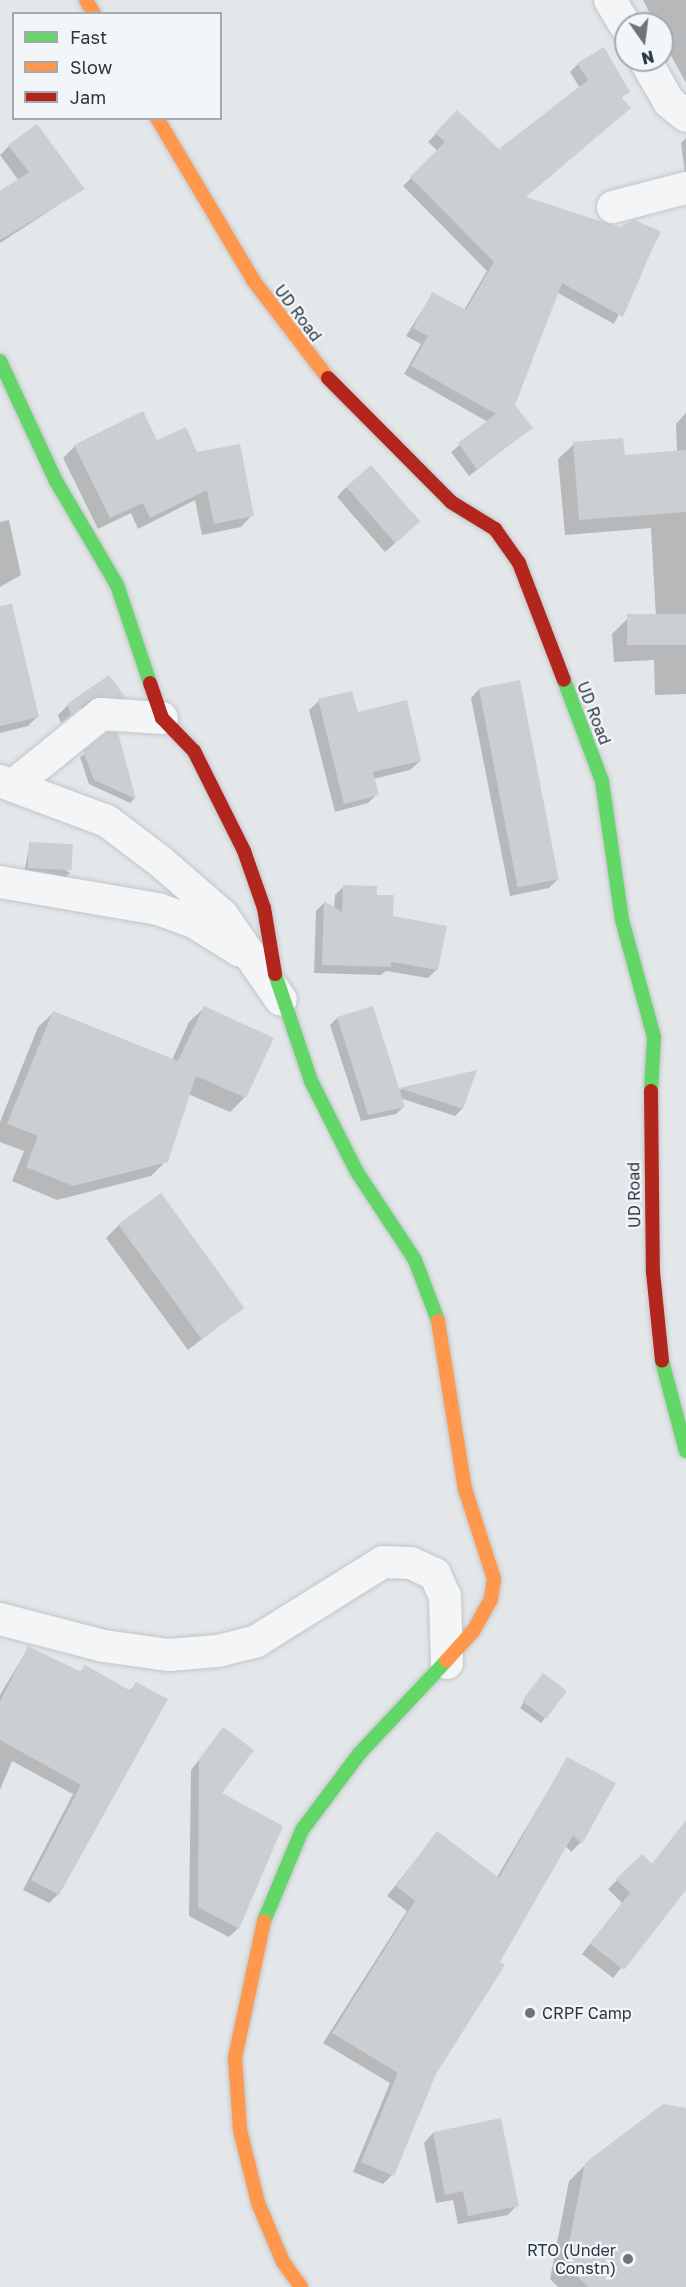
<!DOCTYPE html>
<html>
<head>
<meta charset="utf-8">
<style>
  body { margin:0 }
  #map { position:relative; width:686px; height:2287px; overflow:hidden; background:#e4e7e9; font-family:"Golos Text",sans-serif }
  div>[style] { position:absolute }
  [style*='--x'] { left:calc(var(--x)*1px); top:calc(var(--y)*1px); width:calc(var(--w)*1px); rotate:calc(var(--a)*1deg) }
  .shadow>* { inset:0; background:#0003 }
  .building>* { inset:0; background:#cccfd2; transform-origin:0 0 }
  .roads { filter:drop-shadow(0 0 2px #c2c5c7) drop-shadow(0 0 2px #c2c5c7) }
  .street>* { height:32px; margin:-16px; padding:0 16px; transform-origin:16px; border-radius:16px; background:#f3f5f6 }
  .fast>* { height:14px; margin:-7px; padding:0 7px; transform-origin:7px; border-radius:7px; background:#63d668 }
  .slow>* { height:14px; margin:-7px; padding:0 7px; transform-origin:7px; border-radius:7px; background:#ff974d }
  .jam>* { height:14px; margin:-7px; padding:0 7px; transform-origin:7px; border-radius:7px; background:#b3261e }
  .dots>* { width:16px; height:16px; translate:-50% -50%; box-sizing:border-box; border:3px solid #f2f6f8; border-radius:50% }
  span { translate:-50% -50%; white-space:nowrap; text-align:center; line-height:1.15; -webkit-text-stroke:4.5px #f2f6f8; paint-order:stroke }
  .street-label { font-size:16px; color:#293744 }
  .poi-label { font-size:16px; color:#293744 }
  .left { translate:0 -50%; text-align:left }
  .right { translate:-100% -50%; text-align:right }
  .legend { position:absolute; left:12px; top:12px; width:210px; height:108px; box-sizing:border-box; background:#f2f6f8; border:2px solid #a2aab0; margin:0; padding:8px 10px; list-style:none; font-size:18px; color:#293744 }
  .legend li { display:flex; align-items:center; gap:12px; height:30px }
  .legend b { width:30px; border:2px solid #a2aab0 }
  .north { position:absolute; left:614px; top:12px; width:60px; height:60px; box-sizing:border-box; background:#f2f6f8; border:2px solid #a2aab0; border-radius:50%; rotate:166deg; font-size:16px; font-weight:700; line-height:24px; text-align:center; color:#293744 }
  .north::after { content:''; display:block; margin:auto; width:21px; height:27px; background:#6a757e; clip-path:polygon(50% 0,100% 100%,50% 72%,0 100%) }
</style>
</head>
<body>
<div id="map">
  <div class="shadow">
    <div style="clip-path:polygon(643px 0,686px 0,686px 83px,662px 39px,662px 24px,655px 24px)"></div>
    <div style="clip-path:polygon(578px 64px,628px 91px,524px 198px,620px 229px,634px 222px,660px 233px,614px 324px,558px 293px,513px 405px,531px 428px,469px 476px,451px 452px,488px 422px,404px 374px,421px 344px,406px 336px,433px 293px,464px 310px,487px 271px,403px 186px,438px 151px,428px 142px,457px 112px,499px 151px,580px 88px,570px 72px)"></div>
    <div style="clip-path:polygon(686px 138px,686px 181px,681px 143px)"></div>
    <div style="clip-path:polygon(9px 146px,83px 189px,0 243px,0 193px,19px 181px,0 155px)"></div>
    <div style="clip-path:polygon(686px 413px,686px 694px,655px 695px,654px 660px,614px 662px,612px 634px,628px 618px,656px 617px,651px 528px,565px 535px,558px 459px,574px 444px,623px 456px,677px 452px,676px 424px)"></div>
    <div style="clip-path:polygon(157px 442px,196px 454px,252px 515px,241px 527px,202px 535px,195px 500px,138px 529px,131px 513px,98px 529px,63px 458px,75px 446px)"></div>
    <div style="clip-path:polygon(346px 487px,409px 531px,385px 552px,337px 497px)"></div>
    <div style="clip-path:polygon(9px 520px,21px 575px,0 587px,0 522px)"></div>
    <div style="clip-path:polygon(0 635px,37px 717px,28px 726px,0 733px)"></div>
    <div style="clip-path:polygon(109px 678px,124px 697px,115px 706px,80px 708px,61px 723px,58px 715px,68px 705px)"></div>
    <div style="clip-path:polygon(480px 688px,558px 879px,549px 888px,510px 896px,471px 698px)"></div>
    <div style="clip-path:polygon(319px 701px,357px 713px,420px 761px,410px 770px,373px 779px,377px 794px,368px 803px,335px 812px,309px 710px)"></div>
    <div style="clip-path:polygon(117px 735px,134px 799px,130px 803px,89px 784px,80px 757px)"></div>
    <div style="clip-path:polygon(30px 843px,70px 873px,65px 878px,24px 873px)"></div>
    <div style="clip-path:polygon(344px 886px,375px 896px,437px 969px,428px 978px,386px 971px,381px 975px,314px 973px,316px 911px,324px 903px,334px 909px,335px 895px)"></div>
    <div style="clip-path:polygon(204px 1008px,245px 1097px,230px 1112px,188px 1094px,166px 1161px,151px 1176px,57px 1200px,12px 1181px,24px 1151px,0 1142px,0 1122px,38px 1027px,53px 1013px,172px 1060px,189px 1022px)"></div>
    <div style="clip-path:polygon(337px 1018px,398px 1090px,475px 1072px,462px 1109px,455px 1116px,400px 1098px,403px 1107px,396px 1114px,361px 1121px,330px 1025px)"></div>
    <div style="clip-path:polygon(119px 1225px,243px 1307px,188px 1350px,106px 1238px)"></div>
    <div style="clip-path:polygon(28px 1648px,79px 1673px,85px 1667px,129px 1691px,136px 1684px,58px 1894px,49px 1903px,23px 1890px,73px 1794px,12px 1761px,0 1790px,0 1695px)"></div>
    <div style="clip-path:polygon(539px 1680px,565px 1691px,541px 1723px,520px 1708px)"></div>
    <div style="clip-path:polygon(224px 1729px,220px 1793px,238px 1928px,229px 1937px,189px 1916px,191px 1770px)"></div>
    <div style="clip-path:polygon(567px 1759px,614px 1784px,580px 1843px,571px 1852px,565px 1845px,434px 2074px,392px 2175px,383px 2184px,353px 2172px,390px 2083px,323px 2043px,407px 1911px,387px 1896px,437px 1833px,497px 1877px)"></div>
    <div style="clip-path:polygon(677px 1834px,686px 1841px,686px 1887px,613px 1978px,582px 1954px,622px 1903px,608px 1889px,642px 1856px,651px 1865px)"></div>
    <div style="clip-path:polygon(686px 2109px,686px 2287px,558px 2287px,550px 2279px,569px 2181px,586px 2164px)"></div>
    <div style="clip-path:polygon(433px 2133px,517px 2205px,508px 2215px,458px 2224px,453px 2200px,436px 2203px,424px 2143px)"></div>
  </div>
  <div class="building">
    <div style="clip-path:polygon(604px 47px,630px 92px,621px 97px,631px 108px,526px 197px,609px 224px,620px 227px,634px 220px,660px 231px,623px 317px,562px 283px,515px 405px,533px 428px,477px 469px,458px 443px,496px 414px,411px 366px,428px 336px,413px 328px,432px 292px,466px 310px,494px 262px,410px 177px,445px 142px,435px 133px,457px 110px,499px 149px,588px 80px,577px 63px)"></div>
    <div style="clip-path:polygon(37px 124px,85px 189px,0 240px,0 191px,29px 172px,8px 145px)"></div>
    <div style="clip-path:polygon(143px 411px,157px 440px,186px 427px,197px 452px,240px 444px,254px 516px,214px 524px,207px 490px,150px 518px,143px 503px,110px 518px,74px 445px)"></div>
    <div style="clip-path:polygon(623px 438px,625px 455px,686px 450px,686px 512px,579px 520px,573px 442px)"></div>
    <div style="left:371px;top:465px;width:75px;height:33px;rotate:49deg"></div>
    <div style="clip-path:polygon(12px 604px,39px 717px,0 726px,0 606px)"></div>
    <div style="left:686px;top:614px;width:31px;height:59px;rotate:90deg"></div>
    <div style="clip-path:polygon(109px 675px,126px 698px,90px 700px,71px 715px,67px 704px)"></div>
    <div style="left:520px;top:680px;width:203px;height:42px;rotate:79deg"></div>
    <div style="clip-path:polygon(352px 691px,358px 712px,407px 700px,421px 761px,373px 772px,379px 795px,344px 804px,318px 699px)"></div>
    <div style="clip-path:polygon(107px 732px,118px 733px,136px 799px,94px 780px,83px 751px)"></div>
    <div style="left:29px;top:842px;width:44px;height:26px;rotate:3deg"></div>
    <div style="clip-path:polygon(343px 885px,377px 886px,377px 895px,394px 895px,393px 916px,447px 926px,438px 970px,391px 962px,391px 967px,322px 965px,324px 901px,342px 912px)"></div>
    <div style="clip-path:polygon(204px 1006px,274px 1038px,246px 1098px,196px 1076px,168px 1162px,73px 1186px,26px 1167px,38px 1136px,7px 1124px,53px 1011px,178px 1061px)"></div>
    <div style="clip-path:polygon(373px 1006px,399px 1088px,477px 1070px,463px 1109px,399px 1088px,405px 1107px,368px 1115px,337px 1017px)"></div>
    <div style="left:161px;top:1193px;width:142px;height:53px;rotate:54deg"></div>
    <div style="clip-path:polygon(28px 1646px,81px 1672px,85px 1665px,131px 1691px,136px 1682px,168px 1699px,59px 1895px,31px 1880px,81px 1785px,0 1740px,0 1702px)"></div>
    <div style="left:543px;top:1673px;width:30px;height:35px;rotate:37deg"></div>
    <div style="clip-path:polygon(223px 1727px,254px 1750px,222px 1793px,283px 1826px,239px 1929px,198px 1907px,199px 1759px)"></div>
    <div style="clip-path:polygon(567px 1757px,616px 1783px,582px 1844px,573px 1835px,500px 1962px,505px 1965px,436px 2074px,394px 2176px,361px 2162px,398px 2073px,332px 2033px,415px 1901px,396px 1886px,437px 1831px,499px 1878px)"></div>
    <div style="clip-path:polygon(686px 1820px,686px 1890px,624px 1970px,590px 1944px,630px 1893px,616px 1879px,642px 1854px,652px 1864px)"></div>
    <div style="clip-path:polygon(663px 2104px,686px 2108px,686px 2287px,588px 2287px,565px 2263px,585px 2163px)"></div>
    <div style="clip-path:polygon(501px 2118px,519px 2206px,468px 2216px,463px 2191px,445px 2195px,433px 2132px)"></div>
  </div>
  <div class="roads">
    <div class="street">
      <div style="--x:610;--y:0;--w:31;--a:59"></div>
      <div style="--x:645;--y:60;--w:48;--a:60.3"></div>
      <div style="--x:669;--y:102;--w:22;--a:39"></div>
      <div style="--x:613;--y:207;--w:75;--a:-14.6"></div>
      <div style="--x:0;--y:781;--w:114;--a:20.5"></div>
      <div style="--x:107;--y:821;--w:68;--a:37.2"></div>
      <div style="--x:161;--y:862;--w:81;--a:41"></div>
      <div style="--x:222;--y:915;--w:103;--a:55.2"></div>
      <div style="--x:15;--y:784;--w:111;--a:-39.1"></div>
      <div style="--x:101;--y:714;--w:61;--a:3.8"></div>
      <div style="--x:0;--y:882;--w:160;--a:9.7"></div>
      <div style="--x:158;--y:909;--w:38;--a:20"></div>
      <div style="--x:194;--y:922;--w:54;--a:32.2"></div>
      <div style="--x:0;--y:1619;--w:107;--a:14.6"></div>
      <div style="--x:104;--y:1646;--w:66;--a:7.9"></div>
      <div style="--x:169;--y:1655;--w:49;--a:-4.7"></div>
      <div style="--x:218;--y:1651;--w:38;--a:-14"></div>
      <div style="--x:255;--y:1642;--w:151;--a:-32"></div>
      <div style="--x:383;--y:1562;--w:28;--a:2"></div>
      <div style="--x:411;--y:1563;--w:26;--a:25"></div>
      <div style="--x:435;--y:1574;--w:24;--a:66"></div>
      <div style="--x:445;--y:1596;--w:67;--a:88.3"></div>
    </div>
    <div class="fast">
      <div style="--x:0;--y:361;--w:132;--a:65"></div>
      <div style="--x:56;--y:481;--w:121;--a:59.6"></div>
      <div style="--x:117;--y:585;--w:103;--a:71.4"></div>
      <div style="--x:564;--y:680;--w:108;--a:69.4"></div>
      <div style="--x:602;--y:781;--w:140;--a:81.8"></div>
      <div style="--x:622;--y:920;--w:121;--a:74.7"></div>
      <div style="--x:654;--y:1037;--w:54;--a:93.2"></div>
      <div style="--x:275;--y:974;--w:113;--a:71.4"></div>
      <div style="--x:311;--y:1081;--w:102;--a:63.2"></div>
      <div style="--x:357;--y:1172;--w:105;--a:56.6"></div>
      <div style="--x:415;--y:1260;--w:65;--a:69.3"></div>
      <div style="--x:662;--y:1361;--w:93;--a:75.1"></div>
      <div style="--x:264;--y:1921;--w:99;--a:-67.3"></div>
      <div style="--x:302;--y:1830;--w:95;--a:-53.1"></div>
      <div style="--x:359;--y:1754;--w:127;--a:-46.9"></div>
    </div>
    <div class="slow">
      <div style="--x:86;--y:0;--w:16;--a:60"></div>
      <div style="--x:157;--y:118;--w:188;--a:59.3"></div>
      <div style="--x:253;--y:280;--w:123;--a:52.6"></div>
      <div style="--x:438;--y:1321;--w:170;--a:80.9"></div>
      <div style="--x:465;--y:1489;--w:95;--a:72.1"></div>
      <div style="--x:494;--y:1579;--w:20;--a:99"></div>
      <div style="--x:491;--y:1599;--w:37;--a:119"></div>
      <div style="--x:473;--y:1631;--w:40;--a:132"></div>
      <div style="--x:264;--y:1921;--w:140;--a:102"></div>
      <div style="--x:235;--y:2058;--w:72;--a:86"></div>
      <div style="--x:240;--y:2130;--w:75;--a:76.1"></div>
      <div style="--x:258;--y:2203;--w:64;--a:67"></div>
      <div style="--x:283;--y:2262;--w:31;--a:54"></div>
    </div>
    <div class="jam">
      <div style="--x:328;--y:378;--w:175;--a:45.2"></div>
      <div style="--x:451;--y:502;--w:52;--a:31.5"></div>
      <div style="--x:495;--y:529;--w:42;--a:54.8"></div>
      <div style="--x:519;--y:563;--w:125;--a:69"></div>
      <div style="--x:150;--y:683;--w:37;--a:71"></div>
      <div style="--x:162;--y:718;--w:46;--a:45.9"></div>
      <div style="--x:194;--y:751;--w:112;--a:63.4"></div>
      <div style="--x:244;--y:851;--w:60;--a:70.7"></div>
      <div style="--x:264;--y:908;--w:67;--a:80.5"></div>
      <div style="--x:651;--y:1091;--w:181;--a:89.4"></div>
      <div style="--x:653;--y:1272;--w:89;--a:84.2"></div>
    </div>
  </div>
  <div class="dots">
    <div style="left:530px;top:2013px;background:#6a757e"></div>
    <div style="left:628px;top:2259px;background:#6a757e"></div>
  </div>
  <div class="street-label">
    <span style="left:298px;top:313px;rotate:53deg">UD Road</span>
    <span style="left:594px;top:713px;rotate:69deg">UD Road</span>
    <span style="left:634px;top:1195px;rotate:-91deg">UD Road</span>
  </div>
  <div class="poi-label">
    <span class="left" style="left:542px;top:2013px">CRPF Camp</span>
    <span class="right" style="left:616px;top:2259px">RTO (Under<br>Constn)</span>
  </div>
  <ul class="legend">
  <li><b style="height:8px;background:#63d668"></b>Fast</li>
  <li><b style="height:8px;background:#ff974d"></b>Slow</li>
  <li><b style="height:8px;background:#b3261e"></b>Jam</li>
  </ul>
  <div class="north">N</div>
</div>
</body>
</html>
